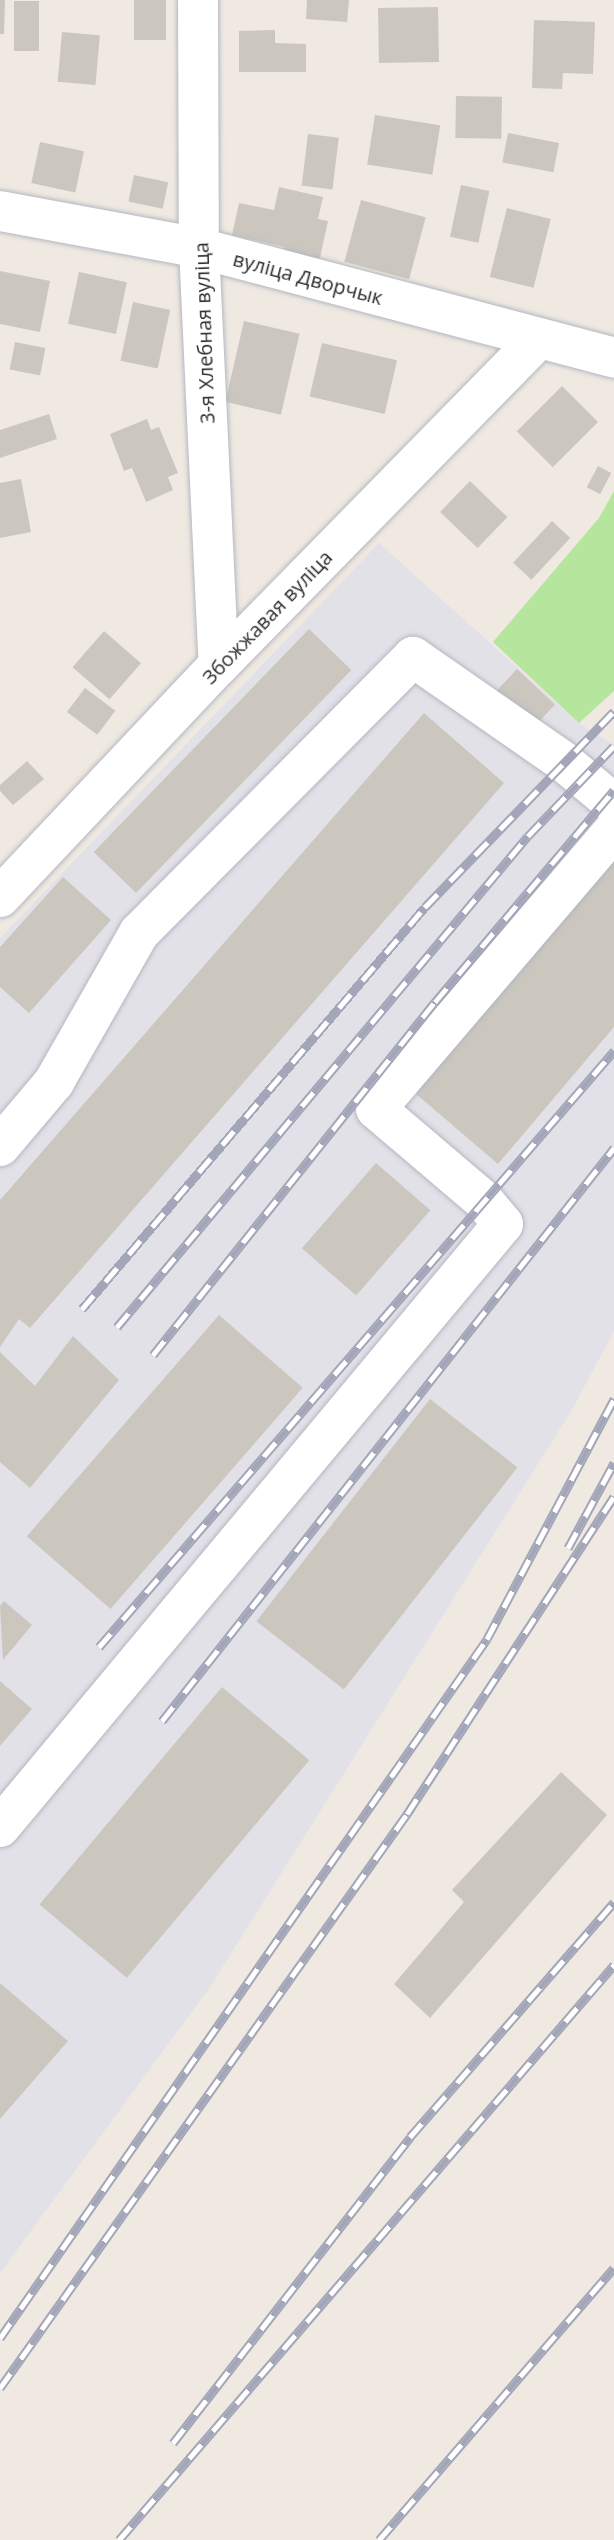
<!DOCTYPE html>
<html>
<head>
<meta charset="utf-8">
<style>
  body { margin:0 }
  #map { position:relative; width:614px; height:2540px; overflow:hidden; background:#efe9e1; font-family:"Open Sans",sans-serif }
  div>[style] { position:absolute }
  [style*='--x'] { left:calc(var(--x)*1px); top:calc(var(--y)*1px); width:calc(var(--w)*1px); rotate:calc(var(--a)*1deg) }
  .industrial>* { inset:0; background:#e3e1e8 }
  .green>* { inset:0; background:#b6e59e }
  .building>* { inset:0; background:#cbc7bf; transform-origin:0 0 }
  .roads { filter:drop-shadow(0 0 2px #b4b7c1) drop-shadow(0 0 2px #b4b7c1) }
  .minor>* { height:40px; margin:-20px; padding:0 20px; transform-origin:20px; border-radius:20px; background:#fff }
  .rail>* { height:9px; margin-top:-4.5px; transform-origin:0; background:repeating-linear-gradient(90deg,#fff 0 18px,#a3a6b8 0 36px); box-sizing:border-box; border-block:2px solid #a3a6b8 }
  span { translate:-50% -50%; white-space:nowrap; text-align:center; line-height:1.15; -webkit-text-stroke:8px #fff; paint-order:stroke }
  .street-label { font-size:20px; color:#2e2e2e }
</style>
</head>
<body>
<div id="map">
  <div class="industrial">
    <div style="clip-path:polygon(379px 543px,579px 723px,614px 745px,614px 1331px,573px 1408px,210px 1987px,0 2273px,0 938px)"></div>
  </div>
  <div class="green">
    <div style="clip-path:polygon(614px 491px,614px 691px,579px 723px,493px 642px,599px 518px)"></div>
  </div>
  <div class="building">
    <div style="clip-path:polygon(0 0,5px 0,4px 34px,0 34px)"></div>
    <div style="left:134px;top:0;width:32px;height:40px"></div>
    <div style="clip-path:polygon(307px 0,349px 0,347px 22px,306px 19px)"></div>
    <div style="left:14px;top:1px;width:25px;height:50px"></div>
    <div style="left:438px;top:7px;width:55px;height:60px;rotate:89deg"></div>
    <div style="clip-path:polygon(534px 20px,595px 22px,593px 74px,563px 73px,562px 89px,532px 88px)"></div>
    <div style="clip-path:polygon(275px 30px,275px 43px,306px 44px,306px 72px,239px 72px,239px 31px)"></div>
    <div style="left:62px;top:32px;width:38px;height:50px;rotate:5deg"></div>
    <div style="left:456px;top:96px;width:46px;height:42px;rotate:1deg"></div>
    <div style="left:375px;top:115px;width:66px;height:50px;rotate:9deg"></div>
    <div style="left:508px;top:133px;width:52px;height:30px;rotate:11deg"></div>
    <div style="left:308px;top:134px;width:31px;height:52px;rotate:7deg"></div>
    <div style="left:40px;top:142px;width:45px;height:42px;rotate:12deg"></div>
    <div style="left:134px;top:175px;width:35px;height:27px;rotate:12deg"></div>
    <div style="left:461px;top:185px;width:29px;height:53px;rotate:12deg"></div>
    <div style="clip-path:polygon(279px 187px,323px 197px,318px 219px,328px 221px,319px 262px,283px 255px,285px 247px,232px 235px,239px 203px,274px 210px)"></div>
    <div style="left:361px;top:200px;width:67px;height:64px;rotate:15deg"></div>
    <div style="left:507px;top:208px;width:45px;height:71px;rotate:14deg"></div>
    <div style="clip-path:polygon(0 271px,50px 281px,40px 332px,0 324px)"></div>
    <div style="left:79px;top:272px;width:49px;height:53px;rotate:12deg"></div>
    <div style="left:133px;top:302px;width:38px;height:60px;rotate:12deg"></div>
    <div style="left:244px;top:321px;width:57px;height:83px;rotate:13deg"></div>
    <div style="left:15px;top:342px;width:31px;height:28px;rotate:11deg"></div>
    <div style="left:322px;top:343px;width:77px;height:55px;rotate:13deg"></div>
    <div style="left:562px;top:386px;width:51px;height:64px;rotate:45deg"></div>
    <div style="clip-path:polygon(49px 414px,57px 439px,0 458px,0 430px)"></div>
    <div style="clip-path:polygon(147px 419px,151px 430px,159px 427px,178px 473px,168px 477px,173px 490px,146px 502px,132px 468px,124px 471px,110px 434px)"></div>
    <div style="left:598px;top:466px;width:15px;height:24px;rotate:28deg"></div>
    <div style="clip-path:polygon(21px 479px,31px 532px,0 538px,0 483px)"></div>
    <div style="left:470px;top:481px;width:52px;height:43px;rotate:44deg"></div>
    <div style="left:552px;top:521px;width:25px;height:57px;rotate:43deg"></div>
    <div style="left:309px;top:629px;width:59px;height:310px;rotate:44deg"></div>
    <div style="left:104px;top:631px;width:49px;height:48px;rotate:41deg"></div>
    <div style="left:517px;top:669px;width:52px;height:34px;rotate:43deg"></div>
    <div style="left:85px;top:688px;width:38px;height:30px;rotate:37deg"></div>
    <div style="clip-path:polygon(424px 713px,504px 783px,30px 1328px,19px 1319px,0 1347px,0 1200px)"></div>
    <div style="clip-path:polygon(27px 761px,44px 779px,13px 805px,0 791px,0 785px)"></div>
    <div style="clip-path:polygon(614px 848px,614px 1027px,498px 1164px,409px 1088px)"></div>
    <div style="clip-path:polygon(63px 877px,111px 920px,29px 1013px,0 987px,0 947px)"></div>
    <div style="left:376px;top:1163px;width:72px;height:113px;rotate:41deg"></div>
    <div style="left:219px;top:1315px;width:111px;height:293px;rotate:41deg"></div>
    <div style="clip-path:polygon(73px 1336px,119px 1380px,30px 1488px,0 1462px,0 1352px,35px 1386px)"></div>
    <div style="left:430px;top:1399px;width:111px;height:282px;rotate:38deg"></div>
    <div style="clip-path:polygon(4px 1601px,32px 1625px,3px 1660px,0 1606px)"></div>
    <div style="clip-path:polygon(0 1681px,32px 1709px,0 1746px)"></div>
    <div style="left:222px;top:1687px;width:114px;height:284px;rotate:40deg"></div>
    <div style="clip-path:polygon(561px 1772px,607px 1815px,430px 2018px,394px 1984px,464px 1902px,452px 1890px)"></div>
    <div style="clip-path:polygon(0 1983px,68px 2041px,0 2119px)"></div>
  </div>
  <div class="roads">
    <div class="minor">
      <div style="--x:198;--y:0;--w:248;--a:89.8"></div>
      <div style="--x:199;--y:248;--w:417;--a:87.3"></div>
      <div style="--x:0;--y:211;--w:202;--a:10.5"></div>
      <div style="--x:199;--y:248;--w:429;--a:14.8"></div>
      <div style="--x:0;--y:897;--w:319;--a:-46.7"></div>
      <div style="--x:219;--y:665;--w:455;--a:-45.6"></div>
      <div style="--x:0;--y:1146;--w:84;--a:-49.8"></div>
      <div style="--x:54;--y:1082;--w:172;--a:-60.3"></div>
      <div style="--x:139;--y:933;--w:389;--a:-45.2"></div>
      <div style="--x:413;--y:657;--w:184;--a:34.8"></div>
      <div style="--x:564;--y:762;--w:65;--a:40"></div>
      <div style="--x:0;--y:1827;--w:785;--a:-50.17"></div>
      <div style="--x:503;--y:1224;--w:31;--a:-130"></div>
      <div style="--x:483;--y:1200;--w:140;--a:-139.6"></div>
      <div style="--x:376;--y:1109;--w:367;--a:-49.5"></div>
    </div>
  </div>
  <div class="rail">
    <div style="--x:82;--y:1309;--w:528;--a:-49.53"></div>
    <div style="--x:425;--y:907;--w:272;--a:-46"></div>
    <div style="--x:117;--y:1327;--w:640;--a:-50.07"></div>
    <div style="--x:528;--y:836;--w:124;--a:-46.3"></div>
    <div style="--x:153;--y:1355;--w:452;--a:-51.4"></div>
    <div style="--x:435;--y:1002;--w:277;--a:-49.8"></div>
    <div style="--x:568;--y:1548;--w:97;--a:-61.6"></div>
    <div style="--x:99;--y:1647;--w:788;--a:-49.17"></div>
    <div style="--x:162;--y:1721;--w:730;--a:-51.73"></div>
    <div style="--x:0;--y:2338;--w:852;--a:-55.13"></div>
    <div style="--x:487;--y:1639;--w:272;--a:-62.1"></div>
    <div style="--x:0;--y:2388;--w:704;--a:-54.66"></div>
    <div style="--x:407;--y:1814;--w:379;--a:-56.9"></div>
    <div style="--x:173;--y:2443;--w:387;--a:-52.2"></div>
    <div style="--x:410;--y:2137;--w:311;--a:-49"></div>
    <div style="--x:119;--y:2540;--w:759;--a:-49.28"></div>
    <div style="--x:379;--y:2540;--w:359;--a:-49.2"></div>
  </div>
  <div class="street-label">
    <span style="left:308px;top:278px;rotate:15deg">вуліца Дворчык</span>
    <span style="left:204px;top:333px;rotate:-92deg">3-я Хлебная вуліца</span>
    <span style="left:267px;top:617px;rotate:-46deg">Збожжавая вуліца</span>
  </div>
</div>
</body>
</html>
